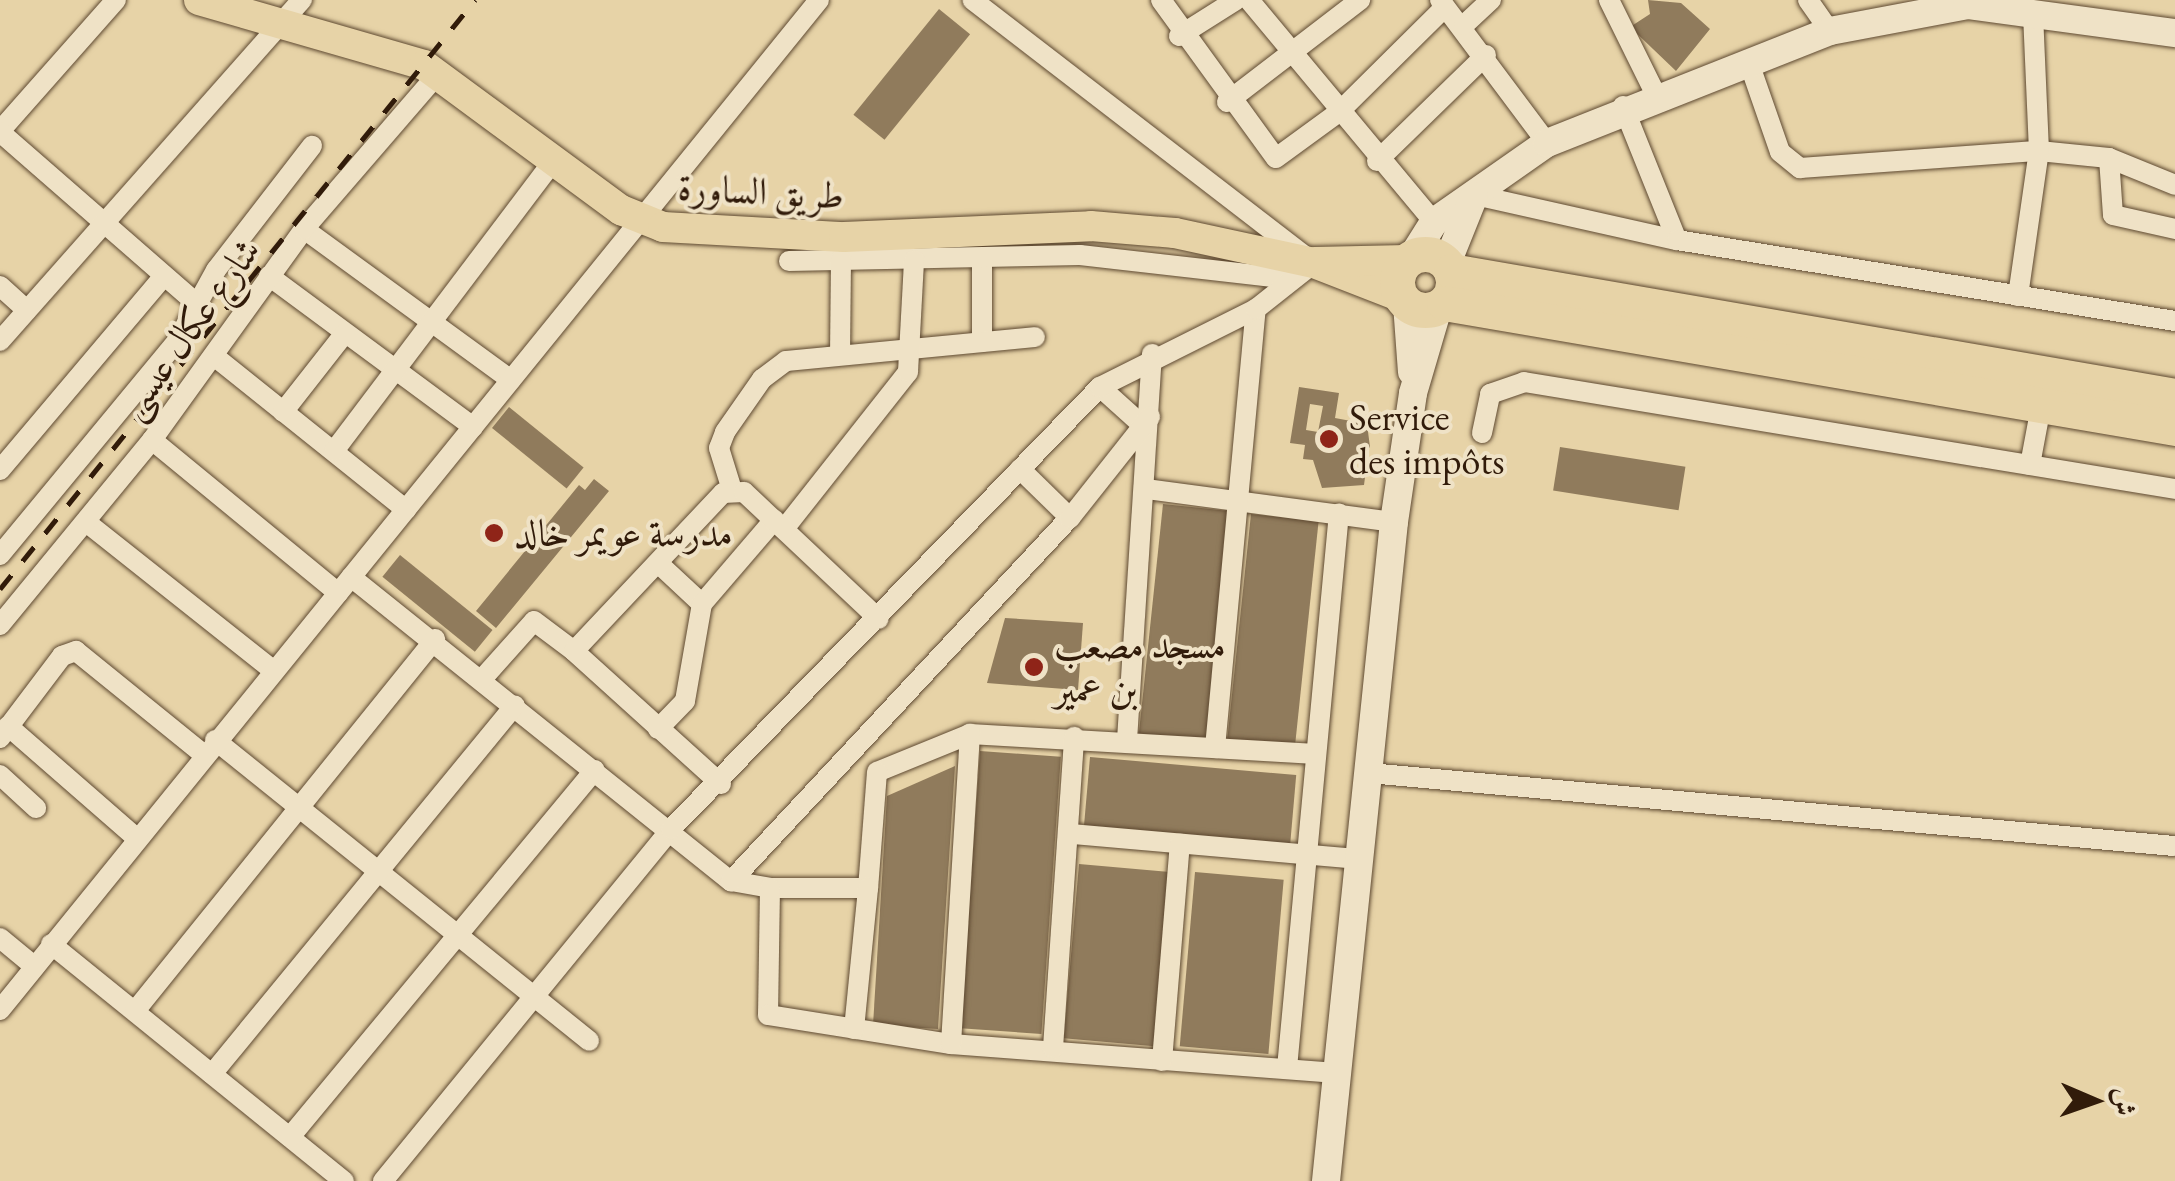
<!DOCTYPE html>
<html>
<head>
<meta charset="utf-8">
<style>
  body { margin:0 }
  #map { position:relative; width:2175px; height:1181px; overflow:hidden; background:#e7d3a7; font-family:"EB Garamond",Amiri,serif }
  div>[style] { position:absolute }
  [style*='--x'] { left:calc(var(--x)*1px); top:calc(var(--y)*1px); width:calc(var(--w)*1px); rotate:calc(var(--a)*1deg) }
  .building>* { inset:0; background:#907b5c; transform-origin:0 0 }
  .roads { filter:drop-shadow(0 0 2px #5e4931) drop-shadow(0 0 2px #5e4931) }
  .street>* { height:20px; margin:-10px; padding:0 10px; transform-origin:10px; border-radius:10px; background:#efe2c6 }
  .secondary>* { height:28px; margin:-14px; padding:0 14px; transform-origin:14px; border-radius:14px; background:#efe2c6 }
  .primary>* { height:30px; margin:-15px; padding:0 15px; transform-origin:15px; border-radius:15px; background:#e7d3a7 }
  .highway>* { height:35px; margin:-17.5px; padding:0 17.5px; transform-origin:17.5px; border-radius:17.5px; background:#e7d3a7 }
  .highway>.ring { margin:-17.5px; padding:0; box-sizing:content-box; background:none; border:35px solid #e7d3a7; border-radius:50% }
  .rail>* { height:5px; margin-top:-2.5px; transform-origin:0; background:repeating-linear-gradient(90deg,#311b0a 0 18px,transparent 0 36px) }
  .dots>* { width:28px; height:28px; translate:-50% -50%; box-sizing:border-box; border:5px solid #efe2c6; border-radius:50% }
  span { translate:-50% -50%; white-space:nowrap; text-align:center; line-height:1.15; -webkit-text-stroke:8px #efe2c6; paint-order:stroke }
  .street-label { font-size:38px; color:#311b0a }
  .poi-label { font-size:38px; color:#311b0a }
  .left { translate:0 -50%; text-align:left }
  .north { position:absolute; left:2045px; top:1051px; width:100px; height:100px; -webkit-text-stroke:8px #efe2c6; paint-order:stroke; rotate:92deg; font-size:28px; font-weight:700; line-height:40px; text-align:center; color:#311b0a }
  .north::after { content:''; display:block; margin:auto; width:35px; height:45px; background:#311b0a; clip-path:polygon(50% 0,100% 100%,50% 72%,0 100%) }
</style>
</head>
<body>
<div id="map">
  <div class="building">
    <div style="clip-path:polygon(1648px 0,1681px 3px,1710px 29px,1676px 71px,1630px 27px,1650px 14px)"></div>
    <div style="left:939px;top:9px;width:40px;height:136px;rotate:39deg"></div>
    <div style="clip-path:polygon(evenodd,1299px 387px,1339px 393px,1335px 418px,1367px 424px,1370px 447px,1348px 468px,1366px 470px,1364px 485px,1322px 488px,1313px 460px,1303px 459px,1305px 445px,1290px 443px,1299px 387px,1310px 404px,1323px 406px,1318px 432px,1306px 430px,1310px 404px)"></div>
    <div style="left:509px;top:407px;width:96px;height:27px;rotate:39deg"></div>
    <div style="left:1560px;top:447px;width:127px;height:44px;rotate:9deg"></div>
    <div style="clip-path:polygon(594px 479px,609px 491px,496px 628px,476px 611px,579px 485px,585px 490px)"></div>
    <div style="left:1163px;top:504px;width:69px;height:233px;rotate:6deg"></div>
    <div style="left:1251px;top:514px;width:68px;height:232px;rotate:6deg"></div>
    <div style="left:400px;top:555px;width:119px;height:28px;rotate:39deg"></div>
    <div style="clip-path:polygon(1005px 618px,1083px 623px,1078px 690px,987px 683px)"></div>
    <div style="left:980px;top:751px;width:81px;height:278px;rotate:4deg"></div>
    <div style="left:1090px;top:757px;width:207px;height:69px;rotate:5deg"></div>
    <div style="clip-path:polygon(955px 766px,938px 1029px,873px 1025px,887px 796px)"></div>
    <div style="left:1079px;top:864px;width:91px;height:175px;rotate:5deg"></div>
    <div style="left:1195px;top:872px;width:89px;height:175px;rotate:5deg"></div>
  </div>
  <div class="roads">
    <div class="street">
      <div style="--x:1161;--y:0;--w:195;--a:54"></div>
      <div style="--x:1276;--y:158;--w:78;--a:-36.1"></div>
      <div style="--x:1339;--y:112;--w:149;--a:-44.7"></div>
      <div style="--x:1249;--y:0;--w:289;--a:50.2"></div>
      <div style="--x:1440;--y:0;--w:179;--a:53.2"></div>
      <div style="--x:1609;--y:0;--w:104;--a:63.7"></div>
      <div style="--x:1808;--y:0;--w:38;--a:55"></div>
      <div style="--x:1464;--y:25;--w:37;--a:-43"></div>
      <div style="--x:1179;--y:36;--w:67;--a:-32.3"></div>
      <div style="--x:1748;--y:60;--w:97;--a:70.8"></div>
      <div style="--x:1780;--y:152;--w:26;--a:39"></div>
      <div style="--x:1800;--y:168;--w:240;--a:-4.1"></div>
      <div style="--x:2039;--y:151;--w:70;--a:5.7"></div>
      <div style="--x:2109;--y:158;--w:71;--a:22.2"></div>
      <div style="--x:1227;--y:102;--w:168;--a:-37.5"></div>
      <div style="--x:1623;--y:106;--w:144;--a:68.1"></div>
      <div style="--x:0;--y:131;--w:175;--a:-48.5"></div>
      <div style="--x:0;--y:132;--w:263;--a:41.1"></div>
      <div style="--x:2109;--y:158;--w:57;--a:86"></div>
      <div style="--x:2113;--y:215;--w:64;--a:12.7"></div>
      <div style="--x:1377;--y:161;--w:152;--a:-44.2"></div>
      <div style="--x:1475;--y:195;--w:207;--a:12.6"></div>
      <div style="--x:1677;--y:240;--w:505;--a:9.24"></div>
      <div style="--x:304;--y:229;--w:256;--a:36.1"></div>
      <div style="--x:982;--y:259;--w:83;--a:90"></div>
      <div style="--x:789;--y:261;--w:291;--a:-1.2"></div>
      <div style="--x:1080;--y:255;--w:212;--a:6.5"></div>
      <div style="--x:269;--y:276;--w:254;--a:36.5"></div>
      <div style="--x:0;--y:286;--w:36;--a:42"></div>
      <div style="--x:2018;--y:296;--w:147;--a:-81.8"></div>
      <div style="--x:2039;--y:151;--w:140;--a:-92.5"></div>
      <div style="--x:0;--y:341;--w:456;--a:-48.5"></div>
      <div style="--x:840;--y:355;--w:95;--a:-89.4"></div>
      <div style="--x:214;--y:356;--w:246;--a:38.7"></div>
      <div style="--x:1100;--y:387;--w:54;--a:42"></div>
      <div style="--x:283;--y:412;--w:100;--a:-51.9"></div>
      <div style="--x:1482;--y:433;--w:40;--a:-78"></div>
      <div style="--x:1490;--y:394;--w:36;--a:-19"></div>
      <div style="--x:1524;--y:382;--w:660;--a:9.33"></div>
      <div style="--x:152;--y:440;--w:241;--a:39.4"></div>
      <div style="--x:334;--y:451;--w:365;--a:-52.9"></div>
      <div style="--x:2030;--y:465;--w:60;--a:-79.4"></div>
      <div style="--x:1020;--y:469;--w:70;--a:44.4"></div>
      <div style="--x:0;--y:470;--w:253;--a:-49.8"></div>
      <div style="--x:1146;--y:489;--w:250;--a:7.6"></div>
      <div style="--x:732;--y:490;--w:44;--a:-107.2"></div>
      <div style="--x:719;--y:448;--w:17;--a:-69"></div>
      <div style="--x:725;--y:432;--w:65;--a:-55.1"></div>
      <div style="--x:762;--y:379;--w:30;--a:-37"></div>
      <div style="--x:786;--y:361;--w:250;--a:-5.5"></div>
      <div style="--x:86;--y:522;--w:238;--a:38.4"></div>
      <div style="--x:784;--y:529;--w:200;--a:-51.7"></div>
      <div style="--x:908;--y:372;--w:112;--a:-86.9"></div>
      <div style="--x:0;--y:555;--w:278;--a:-50.4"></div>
      <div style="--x:177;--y:341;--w:81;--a:-61.2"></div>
      <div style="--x:216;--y:270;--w:157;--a:-52.3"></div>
      <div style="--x:658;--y:563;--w:60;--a:43"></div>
      <div style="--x:351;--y:577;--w:487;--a:38.7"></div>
      <div style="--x:731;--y:881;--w:40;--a:10"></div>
      <div style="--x:0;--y:625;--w:239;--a:-50.6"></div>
      <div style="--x:152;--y:440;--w:260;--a:-54.2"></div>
      <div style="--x:304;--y:229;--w:203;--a:-49.2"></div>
      <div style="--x:483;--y:678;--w:76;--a:-48.2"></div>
      <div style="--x:534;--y:621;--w:50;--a:36.9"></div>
      <div style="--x:8;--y:726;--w:167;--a:41.1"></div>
      <div style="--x:658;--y:729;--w:39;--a:-46"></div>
      <div style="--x:685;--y:701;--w:98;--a:-80.1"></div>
      <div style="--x:702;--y:604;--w:111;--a:-49.4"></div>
      <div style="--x:0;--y:738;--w:103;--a:-52.9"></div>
      <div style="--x:62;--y:656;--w:15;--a:-20"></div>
      <div style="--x:76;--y:651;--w:164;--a:39"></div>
      <div style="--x:215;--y:740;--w:480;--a:38.8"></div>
      <div style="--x:1127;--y:740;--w:387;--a:-86.3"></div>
      <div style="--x:1215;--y:748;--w:441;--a:-84.7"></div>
      <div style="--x:1316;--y:754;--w:347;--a:-176.7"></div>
      <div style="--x:970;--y:734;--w:100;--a:157.8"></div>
      <div style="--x:877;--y:772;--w:116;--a:94.4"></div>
      <div style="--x:868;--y:888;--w:98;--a:180"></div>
      <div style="--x:770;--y:888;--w:127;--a:90.9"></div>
      <div style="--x:768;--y:1015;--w:185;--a:9"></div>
      <div style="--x:951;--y:1044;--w:387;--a:4.3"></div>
      <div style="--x:1369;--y:773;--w:809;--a:5.18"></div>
      <div style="--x:0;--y:775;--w:49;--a:42.5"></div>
      <div style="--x:721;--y:784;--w:198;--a:-137.9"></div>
      <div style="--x:574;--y:651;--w:217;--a:-46.7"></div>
      <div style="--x:723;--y:493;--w:21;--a:-3"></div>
      <div style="--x:744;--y:492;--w:185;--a:43.3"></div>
      <div style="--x:1072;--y:834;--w:287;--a:5"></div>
      <div style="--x:731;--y:881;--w:497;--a:-47"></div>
      <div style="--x:1070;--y:518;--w:129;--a:-51.6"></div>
      <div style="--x:0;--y:938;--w:45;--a:39.6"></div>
      <div style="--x:51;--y:944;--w:377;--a:39"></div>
      <div style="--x:0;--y:1010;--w:1300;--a:-50.96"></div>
      <div style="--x:135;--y:1011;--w:478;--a:-51.1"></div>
      <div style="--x:854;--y:1029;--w:142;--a:-84.3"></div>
      <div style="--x:951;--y:1044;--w:311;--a:-86.5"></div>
      <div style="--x:1053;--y:1048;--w:312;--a:-86.1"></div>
      <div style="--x:1162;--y:1061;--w:218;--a:-85.3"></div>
      <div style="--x:1287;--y:1068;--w:557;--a:-84.65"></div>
      <div style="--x:212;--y:1074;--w:477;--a:-50.6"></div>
      <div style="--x:290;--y:1137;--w:477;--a:-50.3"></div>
      <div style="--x:383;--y:1181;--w:455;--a:-50.7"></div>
      <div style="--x:671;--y:829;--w:616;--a:-45.86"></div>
      <div style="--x:1100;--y:387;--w:174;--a:-26.6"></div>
      <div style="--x:1256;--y:309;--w:74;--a:-38.4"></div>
      <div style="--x:1314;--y:263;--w:431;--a:-142.4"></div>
    </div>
    <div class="secondary">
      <div style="--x:1412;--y:257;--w:41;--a:-57.8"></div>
      <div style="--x:1434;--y:222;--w:138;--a:-35"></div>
      <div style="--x:1547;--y:143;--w:304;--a:-21.6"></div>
      <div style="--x:1830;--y:31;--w:139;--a:-10.7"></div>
      <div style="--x:1967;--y:5;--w:210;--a:7.7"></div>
      <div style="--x:1447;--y:263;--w:72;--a:-68.1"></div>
      <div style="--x:1407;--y:304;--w:68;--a:85.8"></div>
      <div style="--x:1326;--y:1181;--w:662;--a:-84.11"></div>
      <div style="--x:1394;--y:522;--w:130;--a:-81.6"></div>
      <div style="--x:1413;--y:393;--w:89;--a:-73.6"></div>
    </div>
    <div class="primary">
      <div style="--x:199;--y:0;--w:234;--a:16.1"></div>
      <div style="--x:424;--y:65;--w:245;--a:36.4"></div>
      <div style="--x:621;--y:210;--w:45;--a:22"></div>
      <div style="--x:663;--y:227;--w:181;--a:3.2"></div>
      <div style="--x:844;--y:237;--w:247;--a:-2.5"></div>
      <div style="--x:1091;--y:226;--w:84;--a:4.8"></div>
      <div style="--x:1175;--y:233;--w:142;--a:12.2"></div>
      <div style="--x:1314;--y:263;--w:93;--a:21.3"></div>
      <div style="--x:1315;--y:262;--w:92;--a:-1.2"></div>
    </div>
    <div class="highway">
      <div class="ring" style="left:1397px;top:254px;width:21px;height:21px"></div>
      <div style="--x:1451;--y:271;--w:735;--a:9.8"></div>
      <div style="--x:1444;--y:303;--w:742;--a:9.7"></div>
    </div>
  </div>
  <div class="rail">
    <div style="--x:0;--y:589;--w:757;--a:-51.12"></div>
  </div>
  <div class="dots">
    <div style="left:1329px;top:439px;background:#8f2418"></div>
    <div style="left:494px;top:533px;background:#8f2418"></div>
    <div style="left:1034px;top:667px;background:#8f2418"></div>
  </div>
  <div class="street-label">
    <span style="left:761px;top:191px;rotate:3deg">طريق الساورة</span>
    <span style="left:189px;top:328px;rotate:-54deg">شارع عكال عيسى</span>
  </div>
  <div class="poi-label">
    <span class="left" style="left:1349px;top:439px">Service<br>des impôts</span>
    <span class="left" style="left:514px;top:533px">مدرسة عويمر خالد</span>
    <span class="left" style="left:1054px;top:667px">مسجد مصعب<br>بن عمير</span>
  </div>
  <div class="north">ش</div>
</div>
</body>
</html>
